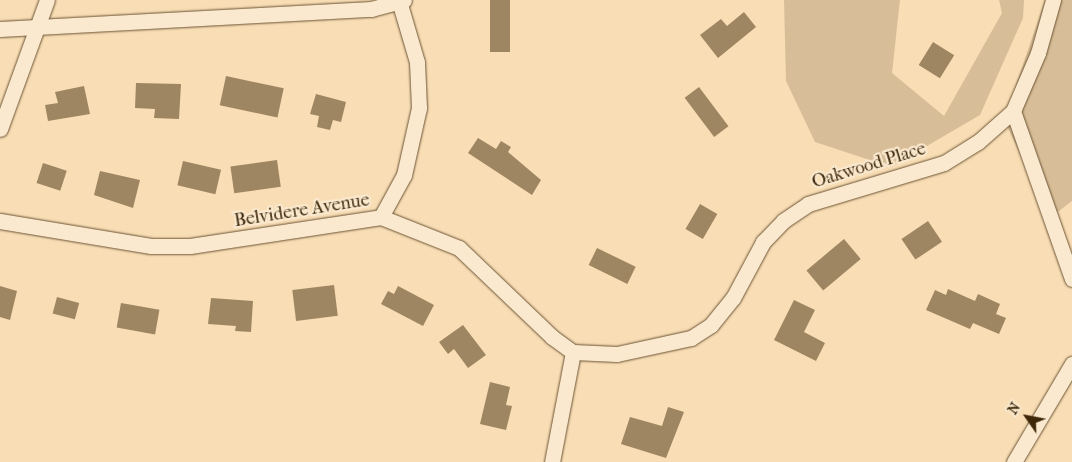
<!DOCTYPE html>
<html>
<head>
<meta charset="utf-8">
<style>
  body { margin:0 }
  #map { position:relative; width:1072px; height:462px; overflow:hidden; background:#f8ddb5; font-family:"IM FELL French Canon",serif }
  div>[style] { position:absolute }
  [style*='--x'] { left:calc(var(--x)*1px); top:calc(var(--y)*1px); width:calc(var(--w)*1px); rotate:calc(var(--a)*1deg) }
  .green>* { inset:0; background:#d8be98 }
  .building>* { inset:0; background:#9f8662; transform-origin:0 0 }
  .roads { filter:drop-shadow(0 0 1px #6c5434) drop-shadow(0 0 1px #6c5434) }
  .minor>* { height:15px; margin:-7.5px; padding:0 7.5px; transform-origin:7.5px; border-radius:7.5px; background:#fae9cf }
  span { translate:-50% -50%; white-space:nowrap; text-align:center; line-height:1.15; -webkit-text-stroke:4.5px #fae9cf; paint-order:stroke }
  .street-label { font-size:18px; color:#3e2709 }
  .north { position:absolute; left:1002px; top:392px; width:50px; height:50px; -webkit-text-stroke:4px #fae9cf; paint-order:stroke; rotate:303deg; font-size:14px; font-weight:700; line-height:20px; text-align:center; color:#3e2709 }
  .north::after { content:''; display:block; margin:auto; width:18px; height:22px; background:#3e2709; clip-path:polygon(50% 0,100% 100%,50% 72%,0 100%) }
</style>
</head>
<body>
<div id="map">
  <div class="green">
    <div style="clip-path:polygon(784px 0,900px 0,892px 73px,944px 116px,1002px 13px,999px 0,1024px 0,1023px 18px,980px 115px,891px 167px,815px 142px,786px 81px)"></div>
    <div style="clip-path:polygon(1045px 0,1072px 0,1072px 201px,1050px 218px,1004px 120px)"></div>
  </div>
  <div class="building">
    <div style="left:490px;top:0;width:20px;height:52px"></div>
    <div style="clip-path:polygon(744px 12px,756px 27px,718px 58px,700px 35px,721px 19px,727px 26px)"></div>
    <div style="left:933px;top:42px;width:25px;height:27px;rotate:32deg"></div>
    <div style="left:226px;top:76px;width:59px;height:30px;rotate:12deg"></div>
    <div style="clip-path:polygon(136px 83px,181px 84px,179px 119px,154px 118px,155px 109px,135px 108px)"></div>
    <div style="clip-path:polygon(84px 86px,90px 114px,48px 121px,45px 105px,58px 103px,55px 92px)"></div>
    <div style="left:699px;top:87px;width:49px;height:18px;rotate:53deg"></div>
    <div style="clip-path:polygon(316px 94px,346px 102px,341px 122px,333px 120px,330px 130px,317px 127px,319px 116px,310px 114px)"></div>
    <div style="clip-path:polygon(478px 138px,496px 149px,501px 141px,511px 147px,508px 152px,541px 180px,532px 195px,468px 153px)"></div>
    <div style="left:277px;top:160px;width:27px;height:47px;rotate:82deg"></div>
    <div style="left:183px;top:161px;width:39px;height:25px;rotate:13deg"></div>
    <div style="left:43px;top:163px;width:25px;height:21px;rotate:18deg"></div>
    <div style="clip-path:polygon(100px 171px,140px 180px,133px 208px,94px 195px)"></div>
    <div style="left:700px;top:204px;width:20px;height:29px;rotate:30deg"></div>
    <div style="left:928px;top:221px;width:25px;height:32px;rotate:56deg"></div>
    <div style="left:844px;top:239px;width:26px;height:49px;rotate:50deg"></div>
    <div style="left:597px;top:248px;width:43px;height:19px;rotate:26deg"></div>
    <div style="left:334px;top:285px;width:31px;height:42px;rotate:83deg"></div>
    <div style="clip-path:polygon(0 286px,17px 291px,10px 320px,0 317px)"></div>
    <div style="clip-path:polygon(398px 286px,434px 305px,423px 326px,381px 304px,388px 291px,394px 294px)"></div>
    <div style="clip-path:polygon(948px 289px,975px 301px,978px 294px,1000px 304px,996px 314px,1006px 318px,999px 334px,973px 323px,970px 329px,926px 310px,935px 290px,946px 295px)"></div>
    <div style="left:57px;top:297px;width:23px;height:17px;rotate:15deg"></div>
    <div style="clip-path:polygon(211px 298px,253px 301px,251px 332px,235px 331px,236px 326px,208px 324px)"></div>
    <div style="clip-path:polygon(794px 300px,815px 310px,804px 332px,825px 343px,816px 361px,774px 340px)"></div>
    <div style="left:121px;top:303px;width:39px;height:25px;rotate:10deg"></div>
    <div style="clip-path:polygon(463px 325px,486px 355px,468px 368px,454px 349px,448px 354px,439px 342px)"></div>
    <div style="clip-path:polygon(490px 382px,510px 387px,506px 405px,512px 406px,506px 430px,480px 424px)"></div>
    <div style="clip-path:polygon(668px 407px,684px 412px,666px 458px,621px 444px,630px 417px,662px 426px)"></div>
  </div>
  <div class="roads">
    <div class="minor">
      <div style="--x:1053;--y:0;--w:55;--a:105.8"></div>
      <div style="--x:1038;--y:53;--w:63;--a:113.3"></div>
      <div style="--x:1013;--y:111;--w:178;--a:70.6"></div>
      <div style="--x:0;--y:29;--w:372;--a:-3.1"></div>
      <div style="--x:371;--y:9;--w:34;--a:-15"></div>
      <div style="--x:0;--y:129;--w:137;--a:-70"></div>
      <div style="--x:381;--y:217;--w:48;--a:-61.3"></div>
      <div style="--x:404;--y:175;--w:69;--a:-77.4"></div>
      <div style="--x:419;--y:108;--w:46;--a:-92.5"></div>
      <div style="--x:417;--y:62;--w:64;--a:-106.4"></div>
      <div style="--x:0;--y:221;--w:153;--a:9.4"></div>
      <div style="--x:151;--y:246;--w:39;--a:0"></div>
      <div style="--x:190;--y:246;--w:193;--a:-8.6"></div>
      <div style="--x:381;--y:217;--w:84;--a:21.7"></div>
      <div style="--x:459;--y:248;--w:129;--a:43.7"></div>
      <div style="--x:552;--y:337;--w:26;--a:36"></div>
      <div style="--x:573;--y:352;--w:44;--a:2.6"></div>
      <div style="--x:617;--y:354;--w:76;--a:-12.2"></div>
      <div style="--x:691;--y:338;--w:24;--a:-33"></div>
      <div style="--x:711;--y:325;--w:35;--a:-51"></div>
      <div style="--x:733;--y:298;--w:64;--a:-61.8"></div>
      <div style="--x:763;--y:242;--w:29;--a:-46"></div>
      <div style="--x:783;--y:221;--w:30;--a:-34"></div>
      <div style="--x:808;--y:204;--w:142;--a:-16.8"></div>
      <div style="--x:944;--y:163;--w:40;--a:-32"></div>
      <div style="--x:978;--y:142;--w:47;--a:-41.5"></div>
      <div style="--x:552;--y:462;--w:112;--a:-79.2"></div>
      <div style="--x:1014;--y:462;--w:114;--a:-59.4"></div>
    </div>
  </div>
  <div class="street-label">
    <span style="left:869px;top:166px;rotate:-17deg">Oakwood Place</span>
    <span style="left:302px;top:211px;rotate:-9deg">Belvidere Avenue</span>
  </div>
  <div class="north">N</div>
</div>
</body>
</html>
